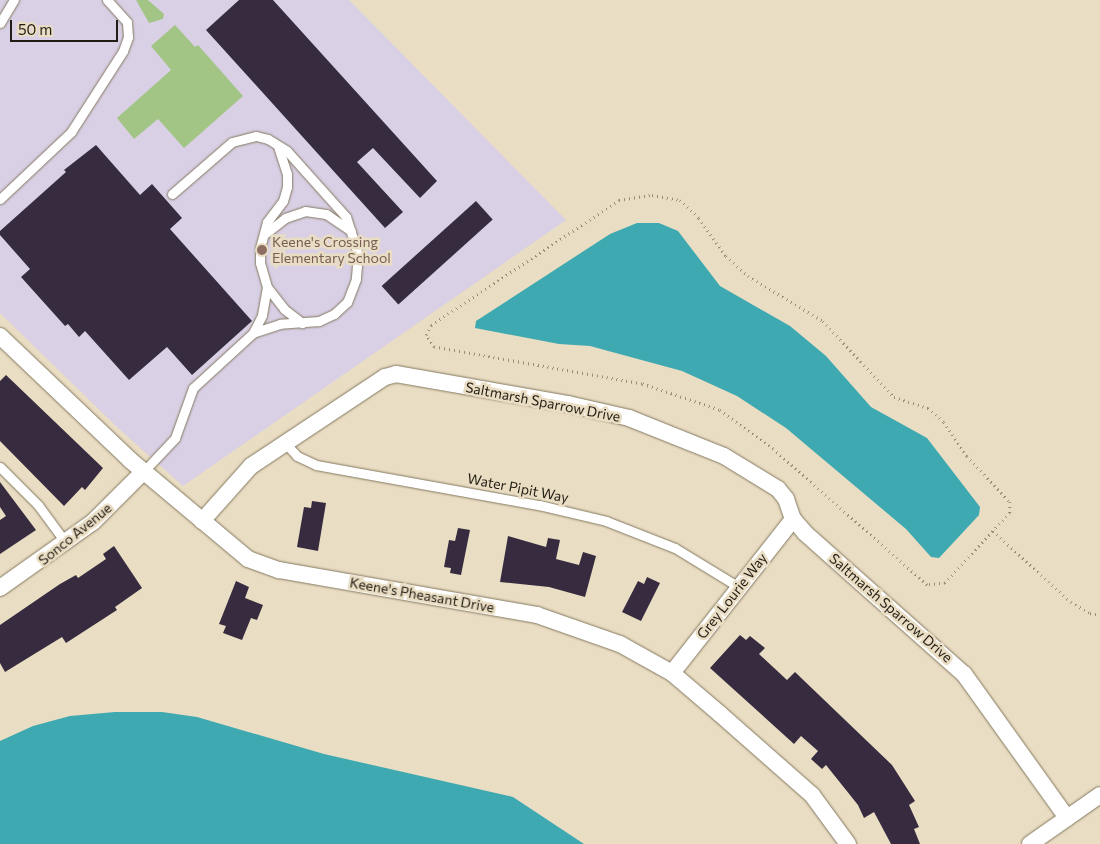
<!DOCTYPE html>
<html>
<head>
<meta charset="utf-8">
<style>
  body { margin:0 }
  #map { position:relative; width:1100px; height:844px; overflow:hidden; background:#e9ddc3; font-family:Commissioner,sans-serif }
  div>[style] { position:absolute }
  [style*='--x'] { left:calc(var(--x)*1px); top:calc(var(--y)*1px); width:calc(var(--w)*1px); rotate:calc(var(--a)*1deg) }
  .education>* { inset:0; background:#d9d0e5 }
  .green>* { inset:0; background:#a2c586 }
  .water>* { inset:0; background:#3fa9b1 }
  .building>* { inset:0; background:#372c3f; transform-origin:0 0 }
  .path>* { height:2.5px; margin-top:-1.25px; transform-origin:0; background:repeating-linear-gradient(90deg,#968d7a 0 1px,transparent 0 5px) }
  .roads { filter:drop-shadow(0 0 1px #847961) drop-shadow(0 0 1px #847961) }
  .service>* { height:9px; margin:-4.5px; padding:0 4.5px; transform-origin:4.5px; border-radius:4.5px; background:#fff }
  .minor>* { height:16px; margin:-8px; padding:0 8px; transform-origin:8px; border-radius:8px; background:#fff }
  .dots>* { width:14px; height:14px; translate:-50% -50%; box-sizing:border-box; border:2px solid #e9ddc3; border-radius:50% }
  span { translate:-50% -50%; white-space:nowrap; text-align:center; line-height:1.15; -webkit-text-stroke:5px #e9ddc3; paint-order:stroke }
  .education-label { font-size:14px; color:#785e54 }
  .left { translate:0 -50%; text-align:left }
  .street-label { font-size:14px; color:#221d14 }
  .scale { position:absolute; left:10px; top:20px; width:108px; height:22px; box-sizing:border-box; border:2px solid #221d14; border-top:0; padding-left:6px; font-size:15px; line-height:18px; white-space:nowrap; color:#221d14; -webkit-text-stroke:4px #e9ddc3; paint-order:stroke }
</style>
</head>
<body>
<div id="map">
  <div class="education">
    <div style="clip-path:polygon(0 0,349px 0,566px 220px,183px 486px,117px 427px,0 313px)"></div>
  </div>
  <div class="green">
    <div style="clip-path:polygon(136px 0,148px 0,164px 14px,163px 19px,149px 23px)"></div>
    <div style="clip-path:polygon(175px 25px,195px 47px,198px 45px,243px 96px,184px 148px,158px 119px,134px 139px,117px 118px,171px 70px,151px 46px)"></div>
  </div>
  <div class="water">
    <div style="clip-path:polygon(637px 223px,659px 223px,678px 231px,720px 286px,790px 326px,826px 356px,871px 407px,927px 438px,980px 507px,979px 515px,939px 558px,931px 557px,906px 529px,786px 428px,737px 396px,682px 371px,590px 346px,559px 344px,475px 328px,476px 321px,610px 234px)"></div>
    <div style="clip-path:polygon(115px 712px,162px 712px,197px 717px,324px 754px,513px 797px,584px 844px,0 844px,0 741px,33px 726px,70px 716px)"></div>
  </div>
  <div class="building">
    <div style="clip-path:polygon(239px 0,273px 0,437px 181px,420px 198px,373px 148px,357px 162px,403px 212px,385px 228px,206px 30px)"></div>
    <div style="clip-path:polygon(96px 145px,140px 195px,152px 184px,182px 218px,170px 229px,252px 321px,192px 375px,167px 347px,129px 380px,85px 331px,79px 337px,68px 324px,65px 326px,21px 277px,30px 269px,0 235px,0 231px,66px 172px,64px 170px)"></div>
    <div style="left:476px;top:201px;width:25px;height:127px;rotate:48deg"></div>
    <div style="clip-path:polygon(6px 375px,103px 468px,85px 490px,82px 487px,64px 506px,0 441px,0 381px)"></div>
    <div style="clip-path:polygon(0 482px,36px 530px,0 554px,0 520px,6px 516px,0 507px)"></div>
    <div style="clip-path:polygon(312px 501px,326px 503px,318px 551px,297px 547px,304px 507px,311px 508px)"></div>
    <div style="clip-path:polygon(458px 528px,470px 530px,461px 575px,450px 573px,451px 568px,444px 567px,449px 540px,455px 541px)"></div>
    <div style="clip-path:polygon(508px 536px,546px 547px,548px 538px,560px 540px,556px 559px,579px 565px,583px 552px,596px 556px,585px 597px,549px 587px,500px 582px)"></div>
    <div style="clip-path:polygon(114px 546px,142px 588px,115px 607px,117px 610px,66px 643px,62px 637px,5px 672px,0 663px,0 625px,60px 584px,76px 575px,78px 578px,106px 559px,103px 554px)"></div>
    <div style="clip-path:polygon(647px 577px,660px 583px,641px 621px,622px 612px,638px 581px,644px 584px)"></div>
    <div style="clip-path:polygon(236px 581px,249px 587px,245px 598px,263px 605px,257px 620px,251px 618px,242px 640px,223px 633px,226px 626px,219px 624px)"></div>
    <div style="clip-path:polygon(740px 635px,746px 640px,750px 636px,765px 648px,759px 654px,787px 680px,795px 672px,892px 765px,915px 801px,909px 805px,919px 827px,914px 829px,920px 844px,891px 844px,874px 812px,864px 818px,858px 805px,826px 765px,822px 769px,811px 759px,818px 751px,801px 736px,794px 744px,710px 668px)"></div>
  </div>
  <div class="path">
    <div style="--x:652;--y:195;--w:28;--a:10"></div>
    <div style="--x:680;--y:200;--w:26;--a:43"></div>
    <div style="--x:699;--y:218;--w:47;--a:54.6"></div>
    <div style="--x:726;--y:256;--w:30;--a:42"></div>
    <div style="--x:748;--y:276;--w:87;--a:31"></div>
    <div style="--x:823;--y:321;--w:104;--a:46.9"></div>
    <div style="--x:894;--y:397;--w:36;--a:18"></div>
    <div style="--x:928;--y:408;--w:21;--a:41"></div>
    <div style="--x:944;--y:422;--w:41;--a:55.9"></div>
    <div style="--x:967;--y:456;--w:63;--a:46.9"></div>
    <div style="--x:1010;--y:502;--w:11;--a:90"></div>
    <div style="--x:1010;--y:513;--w:96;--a:132.9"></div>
    <div style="--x:945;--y:583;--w:18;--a:174"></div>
    <div style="--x:927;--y:585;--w:205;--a:-138.6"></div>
    <div style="--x:773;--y:449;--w:67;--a:-144.2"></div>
    <div style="--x:719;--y:410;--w:81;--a:-161.3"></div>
    <div style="--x:642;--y:384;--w:211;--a:-169.9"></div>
    <div style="--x:434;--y:347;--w:14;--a:-124"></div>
    <div style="--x:426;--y:335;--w:11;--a:-63"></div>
    <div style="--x:431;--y:325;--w:226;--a:-33.6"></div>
    <div style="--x:619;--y:200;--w:33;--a:-9"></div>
    <div style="--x:993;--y:531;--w:105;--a:42.3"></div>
    <div style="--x:1071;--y:602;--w:22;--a:30"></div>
    <div style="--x:1090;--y:613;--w:10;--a:11"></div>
  </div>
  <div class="roads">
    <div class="service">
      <div style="--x:0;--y:23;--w:27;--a:-59"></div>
      <div style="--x:172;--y:194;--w:79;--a:-40.9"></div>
      <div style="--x:232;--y:142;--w:25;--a:-14"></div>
      <div style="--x:256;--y:136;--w:12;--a:14"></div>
      <div style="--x:268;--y:139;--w:22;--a:32"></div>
      <div style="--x:287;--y:151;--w:89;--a:48.2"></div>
      <div style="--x:346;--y:217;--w:39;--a:72"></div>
      <div style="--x:358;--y:254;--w:25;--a:95"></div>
      <div style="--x:356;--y:279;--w:25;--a:111"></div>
      <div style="--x:347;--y:302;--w:18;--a:137"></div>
      <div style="--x:334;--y:314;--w:17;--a:155"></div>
      <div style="--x:319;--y:321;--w:39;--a:176"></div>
      <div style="--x:280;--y:324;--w:28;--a:162"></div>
      <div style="--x:0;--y:199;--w:98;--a:-43.3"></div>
      <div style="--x:71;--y:132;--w:96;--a:-57.3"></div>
      <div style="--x:123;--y:51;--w:15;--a:-70"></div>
      <div style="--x:128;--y:37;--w:15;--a:-94"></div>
      <div style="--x:127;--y:22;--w:30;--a:-132"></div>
      <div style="--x:266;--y:233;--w:24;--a:-38"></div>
      <div style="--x:285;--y:218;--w:21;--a:-19"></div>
      <div style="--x:305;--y:211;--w:21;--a:8"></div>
      <div style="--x:326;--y:214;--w:30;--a:34"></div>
      <div style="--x:267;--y:287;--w:28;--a:52"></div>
      <div style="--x:284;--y:309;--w:23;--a:38"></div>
      <div style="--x:285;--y:443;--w:18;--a:47"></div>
      <div style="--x:297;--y:456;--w:21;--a:25"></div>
      <div style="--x:316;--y:465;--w:227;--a:10.2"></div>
      <div style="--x:539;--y:505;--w:69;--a:13.4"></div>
      <div style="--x:606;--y:521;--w:74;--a:21.4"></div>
      <div style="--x:675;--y:548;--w:75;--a:31.4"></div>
      <div style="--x:0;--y:467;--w:54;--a:45"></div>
      <div style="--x:38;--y:505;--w:47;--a:53.6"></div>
      <div style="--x:143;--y:472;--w:47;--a:-46.7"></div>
      <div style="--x:175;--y:438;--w:53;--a:-70.2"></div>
      <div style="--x:193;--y:388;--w:81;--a:-42.5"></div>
      <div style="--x:253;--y:333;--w:20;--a:-63"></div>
      <div style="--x:262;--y:315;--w:28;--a:-80"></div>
      <div style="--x:267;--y:287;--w:25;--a:-106"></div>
      <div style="--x:260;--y:263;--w:15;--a:-90"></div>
      <div style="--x:260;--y:248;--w:27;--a:-75"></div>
      <div style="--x:267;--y:222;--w:26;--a:-53"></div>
      <div style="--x:283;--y:201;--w:15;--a:-74"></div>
      <div style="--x:287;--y:187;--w:13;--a:-90"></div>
      <div style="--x:287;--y:174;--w:28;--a:-108"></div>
    </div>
    <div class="minor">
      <div style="--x:0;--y:336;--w:180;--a:43.6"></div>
      <div style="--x:130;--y:460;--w:154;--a:40"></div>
      <div style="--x:248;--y:559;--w:33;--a:20"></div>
      <div style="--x:279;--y:570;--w:262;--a:9.9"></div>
      <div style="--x:537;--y:615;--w:88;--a:19.3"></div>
      <div style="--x:620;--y:644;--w:60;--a:29.1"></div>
      <div style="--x:672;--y:673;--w:63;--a:40.5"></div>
      <div style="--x:720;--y:714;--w:123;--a:41.4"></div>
      <div style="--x:812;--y:795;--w:61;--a:53.7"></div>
      <div style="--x:202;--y:521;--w:74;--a:-48.3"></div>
      <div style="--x:251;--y:466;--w:161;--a:-33.6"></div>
      <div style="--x:385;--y:377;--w:11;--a:-15"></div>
      <div style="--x:396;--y:374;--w:175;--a:9.9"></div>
      <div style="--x:568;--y:404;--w:63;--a:12.9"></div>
      <div style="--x:629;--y:418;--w:102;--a:21.8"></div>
      <div style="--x:724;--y:456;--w:63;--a:31.4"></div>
      <div style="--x:778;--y:489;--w:13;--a:51"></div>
      <div style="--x:786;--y:499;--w:21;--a:71"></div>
      <div style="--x:793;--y:519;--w:18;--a:49"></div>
      <div style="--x:805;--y:533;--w:213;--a:41.6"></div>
      <div style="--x:964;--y:674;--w:177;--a:54.4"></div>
      <div style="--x:0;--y:588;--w:114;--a:-35.4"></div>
      <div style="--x:93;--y:522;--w:71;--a:-45"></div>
      <div style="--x:672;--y:673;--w:196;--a:-51.8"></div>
      <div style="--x:1030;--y:844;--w:85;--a:-35"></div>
    </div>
  </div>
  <div class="dots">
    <div style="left:262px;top:250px;background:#8d6e63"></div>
  </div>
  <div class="education-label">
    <span class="left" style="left:272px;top:250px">Keene's Crossing<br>Elementary School</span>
  </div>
  <div class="street-label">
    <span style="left:543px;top:402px;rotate:11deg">Saltmarsh Sparrow Drive</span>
    <span style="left:518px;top:488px;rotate:11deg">Water Pipit Way</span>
    <span style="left:75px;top:534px;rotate:-39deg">Sonco Avenue</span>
    <span style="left:422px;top:595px;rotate:10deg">Keene's Pheasant Drive</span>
    <span style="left:732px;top:596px;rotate:-52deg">Grey Lourie Way</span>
    <span style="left:891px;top:608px;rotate:41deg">Saltmarsh Sparrow Drive</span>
  </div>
  <div class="scale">50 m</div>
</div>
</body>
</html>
